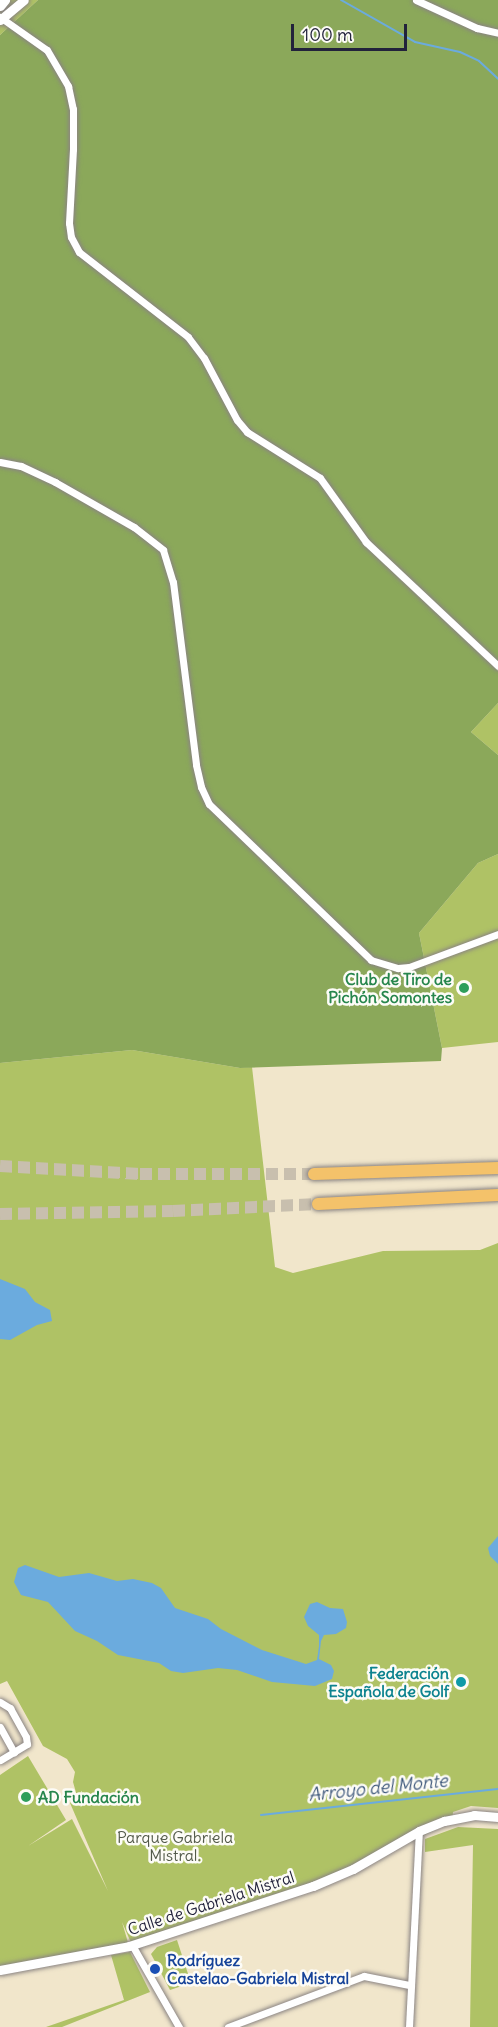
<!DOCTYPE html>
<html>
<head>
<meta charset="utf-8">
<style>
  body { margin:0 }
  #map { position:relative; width:498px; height:2027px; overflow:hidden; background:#f1e6cb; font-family:Delius,sans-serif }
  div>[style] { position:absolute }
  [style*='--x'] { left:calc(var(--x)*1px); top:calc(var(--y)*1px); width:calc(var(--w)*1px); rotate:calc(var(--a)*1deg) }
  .green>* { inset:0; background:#afc265 }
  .forest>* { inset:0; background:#8ba85a }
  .water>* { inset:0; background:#6babde }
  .stream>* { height:2px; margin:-1px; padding:0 1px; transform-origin:1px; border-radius:1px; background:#6babde }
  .motorway-tunnel>* { height:12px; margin-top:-6px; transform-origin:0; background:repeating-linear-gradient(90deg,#c8bfae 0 12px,transparent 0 18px) }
  .roads { filter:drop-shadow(0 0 2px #8a8483) drop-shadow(0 0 2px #8a8483) }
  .minor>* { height:7px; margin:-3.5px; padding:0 3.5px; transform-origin:3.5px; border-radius:3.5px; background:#fff }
  .tertiary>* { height:9px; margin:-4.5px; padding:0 4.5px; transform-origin:4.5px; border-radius:4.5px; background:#fff }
  .motorway>* { height:12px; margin:-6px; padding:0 6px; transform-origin:6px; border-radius:6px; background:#f4c26a }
  .dots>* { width:16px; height:16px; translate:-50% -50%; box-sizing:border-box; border:3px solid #fdfcf7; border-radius:50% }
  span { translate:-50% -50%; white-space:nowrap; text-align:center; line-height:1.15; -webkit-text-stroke:5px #fdfcf7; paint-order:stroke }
  .leisure-label { font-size:16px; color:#27864d; font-weight:700 }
  .right { translate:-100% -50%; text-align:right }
  .left { translate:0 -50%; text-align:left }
  .culture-label { font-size:16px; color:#0d838f; font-weight:700 }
  .park-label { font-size:16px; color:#535a4a }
  .street-label { font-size:16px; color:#22223b }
  .transit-label { font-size:16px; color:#164399; font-weight:700 }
  .water-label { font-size:18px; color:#3f597c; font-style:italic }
  .scale { position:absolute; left:291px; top:24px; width:116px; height:27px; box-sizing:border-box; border:3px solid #22223b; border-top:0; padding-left:8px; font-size:18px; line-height:21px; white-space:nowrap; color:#22223b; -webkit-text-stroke:4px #fdfcf7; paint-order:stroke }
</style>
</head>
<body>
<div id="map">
  <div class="green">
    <div style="clip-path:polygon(0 0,38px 0,0 35px)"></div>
    <div style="clip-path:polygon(498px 703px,498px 755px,471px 732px)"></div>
    <div style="clip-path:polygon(498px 854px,498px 1042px,442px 1048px,419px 933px,478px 863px)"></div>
    <div style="clip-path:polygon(132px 1050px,240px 1068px,252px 1067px,275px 1267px,293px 1273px,383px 1251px,480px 1250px,498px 1243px,498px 1808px,471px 1806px,453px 1812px,452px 1822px,353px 1869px,132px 1945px,122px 1922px,129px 1946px,0 1969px,0 1775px,28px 1756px,66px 1820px,28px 1846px,72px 1819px,108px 1891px,70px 1803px,77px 1796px,73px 1782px,75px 1772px,67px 1759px,43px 1746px,7px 1681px,0 1684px,0 1063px)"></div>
    <div style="clip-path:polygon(458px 1827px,498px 1829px,498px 2027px,470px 2027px,473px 1845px,425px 1852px,425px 1839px)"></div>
    <div style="clip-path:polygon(177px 1940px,191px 1983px,170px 1990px,151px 1954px,157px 1947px)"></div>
    <div style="clip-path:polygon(130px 1952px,150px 1992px,62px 2027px,46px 2027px,124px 2000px,111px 1955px)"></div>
  </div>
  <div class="forest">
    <div style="clip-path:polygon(38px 0,498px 0,498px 703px,471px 732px,498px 755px,498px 854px,478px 863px,419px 933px,442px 1048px,441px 1061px,240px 1068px,132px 1050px,0 1063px,0 35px)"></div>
  </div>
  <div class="water">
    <div style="clip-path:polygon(0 1279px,25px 1289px,35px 1302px,50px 1310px,52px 1321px,37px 1325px,10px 1340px,0 1339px)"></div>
    <div style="clip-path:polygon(498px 1536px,498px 1564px,490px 1556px,488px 1548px)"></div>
    <div style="clip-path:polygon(25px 1565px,59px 1577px,89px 1573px,117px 1581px,133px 1579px,152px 1583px,161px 1588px,175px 1608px,208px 1619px,221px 1629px,262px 1650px,306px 1664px,317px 1660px,319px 1646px,319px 1635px,308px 1626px,304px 1617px,310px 1604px,317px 1602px,330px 1608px,343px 1609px,347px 1622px,346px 1628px,336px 1634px,324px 1635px,321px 1641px,319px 1659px,331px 1665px,334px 1671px,332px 1679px,315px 1686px,272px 1682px,237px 1670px,218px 1668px,183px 1673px,171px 1671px,159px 1663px,118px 1655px,97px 1641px,75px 1631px,48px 1602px,21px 1595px,14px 1582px,18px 1568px)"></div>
  </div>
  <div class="stream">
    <div style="--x:341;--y:0;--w:85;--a:29.6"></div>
    <div style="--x:415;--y:42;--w:46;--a:12.5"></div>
    <div style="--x:460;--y:52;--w:21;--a:25"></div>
    <div style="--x:479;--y:61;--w:26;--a:43"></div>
    <div style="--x:261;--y:1815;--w:238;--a:-6.3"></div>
  </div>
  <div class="motorway-tunnel">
    <div style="--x:0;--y:1166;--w:140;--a:3.3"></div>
    <div style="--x:140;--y:1174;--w:174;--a:0"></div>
    <div style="--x:0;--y:1214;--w:173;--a:-1"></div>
    <div style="--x:173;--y:1211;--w:145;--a:-2.8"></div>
  </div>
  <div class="roads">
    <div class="minor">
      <div style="--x:416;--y:0;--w:67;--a:24.7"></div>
      <div style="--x:477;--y:28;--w:22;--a:13"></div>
      <div style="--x:0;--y:17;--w:57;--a:35.1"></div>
      <div style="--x:47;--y:50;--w:42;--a:59.7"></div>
      <div style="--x:68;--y:86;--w:24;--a:78"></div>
      <div style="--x:73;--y:109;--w:40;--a:90"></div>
      <div style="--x:73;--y:149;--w:74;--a:93.1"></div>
      <div style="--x:69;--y:223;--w:14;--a:82"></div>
      <div style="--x:71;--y:237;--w:17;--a:62"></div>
      <div style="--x:79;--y:252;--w:138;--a:37.9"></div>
      <div style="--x:188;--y:337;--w:26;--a:53"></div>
      <div style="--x:204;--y:358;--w:70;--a:62"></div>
      <div style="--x:237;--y:420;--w:16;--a:50"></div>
      <div style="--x:247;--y:432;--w:86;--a:32.2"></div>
      <div style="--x:320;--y:478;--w:79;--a:54.3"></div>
      <div style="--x:366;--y:542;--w:181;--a:43.2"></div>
      <div style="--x:0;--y:462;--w:21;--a:11"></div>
      <div style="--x:21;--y:466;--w:38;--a:25"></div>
      <div style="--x:55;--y:482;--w:91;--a:29.7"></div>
      <div style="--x:134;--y:527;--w:37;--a:38"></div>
      <div style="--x:163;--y:550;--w:34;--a:73"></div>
      <div style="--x:173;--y:582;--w:184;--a:82.8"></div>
      <div style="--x:196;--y:765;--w:23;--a:77"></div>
      <div style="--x:201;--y:787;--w:19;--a:65"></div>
      <div style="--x:209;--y:804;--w:225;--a:43.9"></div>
      <div style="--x:371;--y:960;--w:28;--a:17"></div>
      <div style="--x:398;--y:968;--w:11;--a:-5"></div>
      <div style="--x:409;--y:967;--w:95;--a:-20.3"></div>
      <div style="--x:0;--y:1702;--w:12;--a:31"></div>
      <div style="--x:10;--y:1708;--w:33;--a:61"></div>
      <div style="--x:26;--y:1737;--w:7;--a:82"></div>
      <div style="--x:27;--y:1744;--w:31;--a:149"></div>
      <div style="--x:0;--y:1727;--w:29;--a:61"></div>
      <div style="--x:132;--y:1945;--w:95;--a:60.2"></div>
      <div style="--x:228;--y:2027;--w:145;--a:-20.6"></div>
      <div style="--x:364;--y:1976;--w:46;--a:11.3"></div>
      <div style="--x:409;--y:2027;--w:196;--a:-87.1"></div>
    </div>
    <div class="tertiary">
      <div style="--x:0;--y:6;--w:8;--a:-50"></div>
      <div style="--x:0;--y:20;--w:31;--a:-40"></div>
      <div style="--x:0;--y:1970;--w:131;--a:-10.5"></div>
      <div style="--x:129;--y:1946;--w:194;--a:-18.1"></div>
      <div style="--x:313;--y:1886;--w:43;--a:-23"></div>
      <div style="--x:353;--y:1869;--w:76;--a:-29.9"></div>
      <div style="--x:419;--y:1831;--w:27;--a:-22"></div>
      <div style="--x:444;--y:1821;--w:31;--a:-11"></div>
      <div style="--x:474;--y:1815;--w:24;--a:5"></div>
    </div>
    <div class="motorway">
      <div style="--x:314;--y:1174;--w:184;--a:-1.9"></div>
      <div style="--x:318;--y:1204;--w:180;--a:-2.9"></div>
    </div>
  </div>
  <div class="dots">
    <div style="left:464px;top:988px;background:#2e9e5b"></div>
    <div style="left:461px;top:1682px;background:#0f9aa8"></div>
    <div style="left:26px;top:1797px;background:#2e9e5b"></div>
    <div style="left:155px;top:1969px;background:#1a4fb4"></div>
  </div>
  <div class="leisure-label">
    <span class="right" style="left:452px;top:988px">Club de Tiro de<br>Pichón Somontes</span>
    <span class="left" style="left:38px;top:1797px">AD Fundación</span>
  </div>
  <div class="culture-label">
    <span class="right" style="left:449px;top:1682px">Federación<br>Española de Golf</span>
  </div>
  <div class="park-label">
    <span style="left:175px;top:1846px">Parque Gabriela<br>Mistral.</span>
  </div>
  <div class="street-label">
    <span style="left:211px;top:1903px;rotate:-18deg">Calle de Gabriela Mistral</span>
  </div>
  <div class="transit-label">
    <span class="left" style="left:167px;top:1969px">Rodríguez<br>Castelao-Gabriela Mistral</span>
  </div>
  <div class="water-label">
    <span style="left:378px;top:1788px;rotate:-6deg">Arroyo del Monte</span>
  </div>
  <div class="scale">100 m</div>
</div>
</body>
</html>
